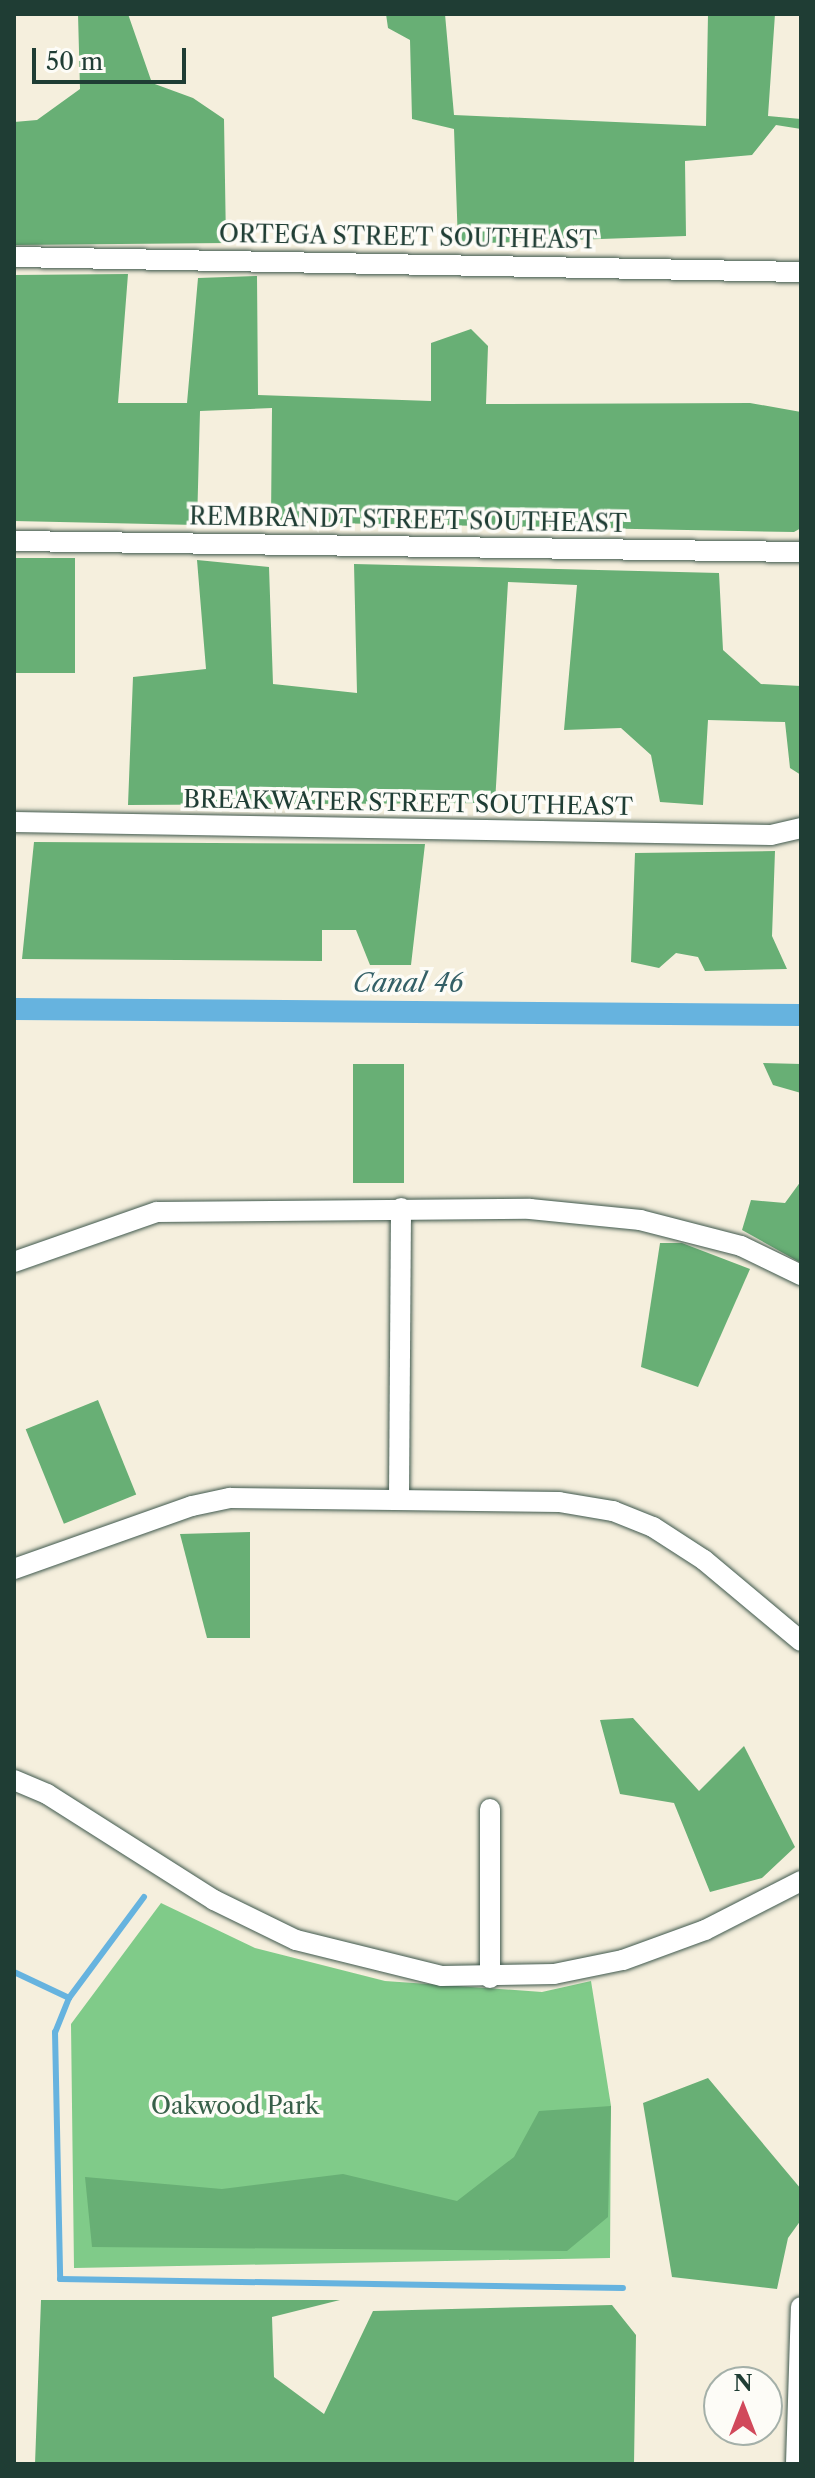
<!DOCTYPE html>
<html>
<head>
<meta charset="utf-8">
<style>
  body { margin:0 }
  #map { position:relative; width:815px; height:2478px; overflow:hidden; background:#f5efdd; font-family:"Libre Caslon Text",serif }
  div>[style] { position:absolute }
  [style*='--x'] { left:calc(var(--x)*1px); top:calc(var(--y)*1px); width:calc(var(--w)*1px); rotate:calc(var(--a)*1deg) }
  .green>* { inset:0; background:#80cb89 }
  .forest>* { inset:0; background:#68af75; transform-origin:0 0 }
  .stream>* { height:6px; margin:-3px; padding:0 3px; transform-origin:3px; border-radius:3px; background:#66b3df }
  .canal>* { height:22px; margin:-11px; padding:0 11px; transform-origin:11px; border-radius:11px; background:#66b3df }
  .roads { filter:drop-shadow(0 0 2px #3f584d) drop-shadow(0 0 2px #3f584d) }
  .minor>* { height:20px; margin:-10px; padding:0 10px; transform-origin:10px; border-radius:10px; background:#fff }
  span { translate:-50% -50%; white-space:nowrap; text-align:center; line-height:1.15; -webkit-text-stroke:7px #fdfcf7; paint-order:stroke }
  .street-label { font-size:24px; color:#1f3d34 }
  .park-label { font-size:24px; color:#376049 }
  .water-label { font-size:26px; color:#346067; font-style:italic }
  .frame { position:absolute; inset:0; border:16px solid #1f3d34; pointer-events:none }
  .north { position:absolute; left:703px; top:2366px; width:80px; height:80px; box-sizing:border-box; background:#fdfcf7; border:2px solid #a4b0a9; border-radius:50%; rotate:0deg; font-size:22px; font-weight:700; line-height:32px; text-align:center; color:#1f3d34 }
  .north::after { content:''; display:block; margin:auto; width:28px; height:36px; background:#d1495b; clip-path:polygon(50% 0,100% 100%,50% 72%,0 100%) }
  .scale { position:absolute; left:32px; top:48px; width:154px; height:36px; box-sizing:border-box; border:4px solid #1f3d34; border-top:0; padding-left:10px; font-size:24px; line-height:28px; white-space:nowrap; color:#1f3d34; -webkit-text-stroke:6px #fdfcf7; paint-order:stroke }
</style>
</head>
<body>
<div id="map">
  <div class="green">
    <div style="clip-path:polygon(161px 1903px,255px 1948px,385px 1981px,542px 1992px,591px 1981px,611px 2106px,610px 2258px,74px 2268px,71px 2024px)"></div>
  </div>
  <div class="forest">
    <div style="clip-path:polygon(78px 14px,128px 14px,152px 83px,193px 98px,224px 119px,226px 243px,14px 245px,14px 122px,37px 120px,80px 89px)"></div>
    <div style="clip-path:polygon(386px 14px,445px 14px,454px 115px,706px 126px,708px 14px,775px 14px,768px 116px,801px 119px,801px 129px,776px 125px,752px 155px,685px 161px,686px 236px,458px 244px,454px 129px,412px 119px,410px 40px,388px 28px)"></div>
    <div style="clip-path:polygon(128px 274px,118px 403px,187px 403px,198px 278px,257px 276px,258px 395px,431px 401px,431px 343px,471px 329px,488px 346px,486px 404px,750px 403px,801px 412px,801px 528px,794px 532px,271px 522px,272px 408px,200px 411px,197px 525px,14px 521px,14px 275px)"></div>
    <div style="left:75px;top:558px;width:115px;height:61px;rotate:90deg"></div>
    <div style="clip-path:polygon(197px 560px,269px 567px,273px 684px,357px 693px,354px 564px,719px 573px,723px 650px,761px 684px,801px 686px,801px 775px,790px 768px,785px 722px,708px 720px,703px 805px,660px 802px,651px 755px,621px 728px,564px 730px,577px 585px,508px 582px,495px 803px,128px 805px,133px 677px,206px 669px)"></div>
    <div style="clip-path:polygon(34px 842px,425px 844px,411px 965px,370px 965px,356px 930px,322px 930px,322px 961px,22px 959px)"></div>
    <div style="clip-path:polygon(775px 851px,772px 936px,787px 969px,705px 971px,698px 957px,676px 953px,659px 968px,631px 962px,635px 853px)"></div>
    <div style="clip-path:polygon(763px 1063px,801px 1064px,801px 1093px,773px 1085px)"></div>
    <div style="left:353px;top:1064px;width:51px;height:119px"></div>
    <div style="clip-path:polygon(801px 1181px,801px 1263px,742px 1230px,751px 1200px,785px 1203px)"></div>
    <div style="clip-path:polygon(660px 1243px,682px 1243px,750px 1269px,698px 1387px,641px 1367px)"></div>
    <div style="left:98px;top:1400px;width:102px;height:78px;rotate:68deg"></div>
    <div style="clip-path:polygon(250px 1532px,250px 1638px,207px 1638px,180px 1534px)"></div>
    <div style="clip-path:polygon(633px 1718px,699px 1791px,744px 1746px,795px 1847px,762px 1878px,710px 1892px,674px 1803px,620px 1794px,600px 1720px)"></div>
    <div style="clip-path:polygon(708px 2078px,801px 2189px,801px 2220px,788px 2238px,777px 2289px,672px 2277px,643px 2103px)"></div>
    <div style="clip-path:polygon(611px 2106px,608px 2217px,567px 2251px,92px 2247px,85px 2177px,222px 2189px,343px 2174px,457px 2201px,514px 2157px,539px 2111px)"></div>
    <div style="clip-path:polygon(41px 2300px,340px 2300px,272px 2317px,274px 2377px,324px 2414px,373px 2311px,612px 2305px,636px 2335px,634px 2464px,35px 2464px)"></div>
  </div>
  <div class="stream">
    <div style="--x:144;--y:1897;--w:126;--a:126.6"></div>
    <div style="--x:69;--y:1998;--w:37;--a:112"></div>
    <div style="--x:55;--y:2032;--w:247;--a:88.8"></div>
    <div style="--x:60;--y:2279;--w:563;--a:0.92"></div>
    <div style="--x:14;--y:1972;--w:61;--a:25.3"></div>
  </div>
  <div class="canal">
    <div style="--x:14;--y:1009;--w:787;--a:0.44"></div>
  </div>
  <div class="roads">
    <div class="minor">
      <div style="--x:14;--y:257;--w:787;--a:1.09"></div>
      <div style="--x:14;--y:541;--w:787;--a:0.8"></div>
      <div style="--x:14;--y:822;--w:757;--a:0.98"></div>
      <div style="--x:771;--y:835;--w:31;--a:-13"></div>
      <div style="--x:14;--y:1262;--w:151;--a:-19.3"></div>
      <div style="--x:157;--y:1212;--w:373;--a:-0.5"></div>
      <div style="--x:530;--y:1209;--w:111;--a:5.7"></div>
      <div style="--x:640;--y:1220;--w:104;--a:14.4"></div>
      <div style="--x:741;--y:1246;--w:67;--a:25.8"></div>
      <div style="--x:399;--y:1497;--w:289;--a:-89.6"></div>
      <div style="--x:14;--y:1569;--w:189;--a:-19.5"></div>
      <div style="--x:192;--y:1506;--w:39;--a:-12"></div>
      <div style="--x:230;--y:1498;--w:329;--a:0.7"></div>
      <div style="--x:559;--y:1502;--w:55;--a:9.5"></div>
      <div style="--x:613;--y:1511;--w:43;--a:21.8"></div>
      <div style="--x:653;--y:1527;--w:61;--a:32.9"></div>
      <div style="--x:704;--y:1560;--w:126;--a:39.9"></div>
      <div style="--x:14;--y:1780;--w:36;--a:23"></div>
      <div style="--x:47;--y:1794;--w:198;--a:32.4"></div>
      <div style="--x:214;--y:1900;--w:91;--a:26"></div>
      <div style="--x:296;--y:1940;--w:150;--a:13.9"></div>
      <div style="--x:442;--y:1976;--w:112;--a:-1"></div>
      <div style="--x:554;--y:1974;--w:70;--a:-11.5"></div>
      <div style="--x:623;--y:1960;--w:87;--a:-20.1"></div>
      <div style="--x:705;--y:1930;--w:108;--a:-27"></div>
      <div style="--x:490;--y:1809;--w:169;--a:90"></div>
      <div style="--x:796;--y:2464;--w:157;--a:-88.2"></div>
    </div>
  </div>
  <div class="street-label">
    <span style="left:408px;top:237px;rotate:1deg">ORTEGA STREET SOUTHEAST</span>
    <span style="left:408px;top:520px;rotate:1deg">REMBRANDT STREET SOUTHEAST</span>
    <span style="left:408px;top:803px;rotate:1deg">BREAKWATER STREET SOUTHEAST</span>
  </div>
  <div class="park-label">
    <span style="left:235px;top:2106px">Oakwood Park</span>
  </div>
  <div class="water-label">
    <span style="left:408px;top:984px">Canal 46</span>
  </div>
  <div class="frame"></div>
  <div class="north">N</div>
  <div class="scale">50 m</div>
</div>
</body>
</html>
